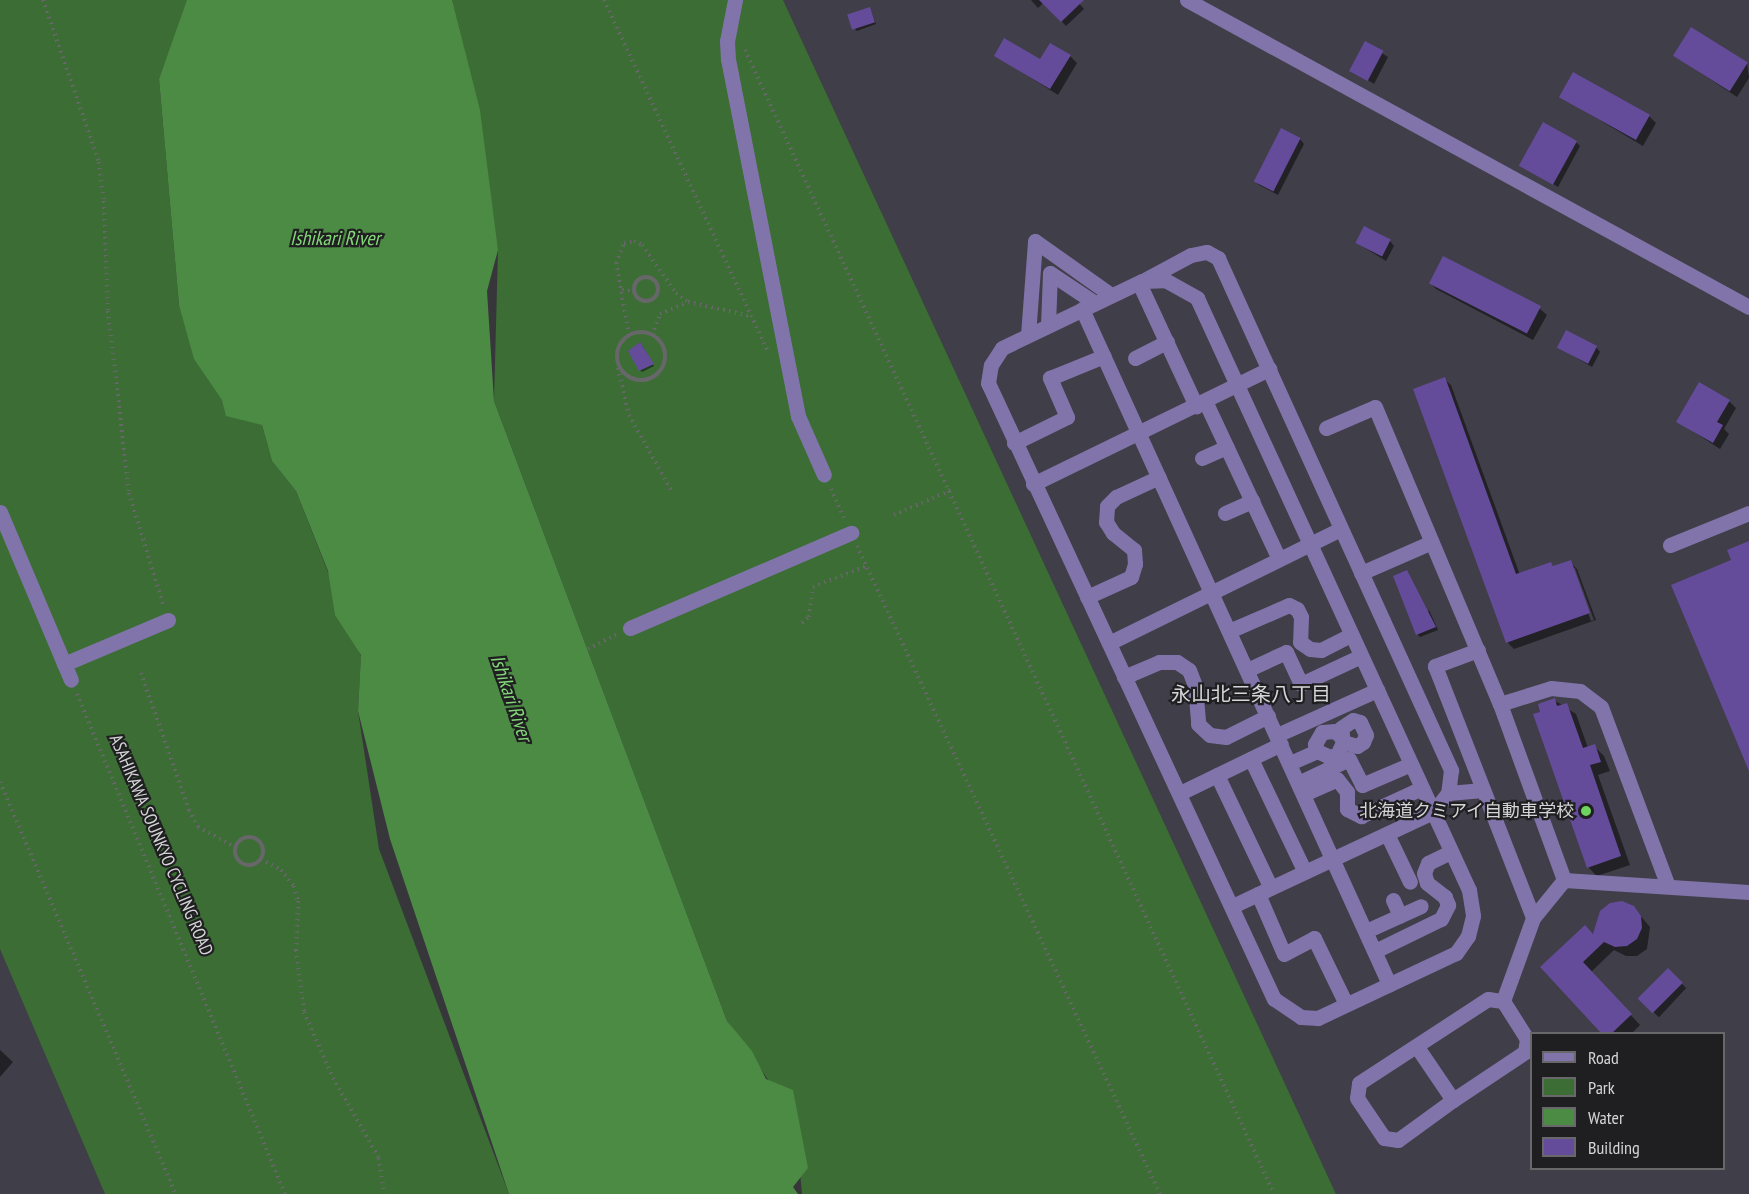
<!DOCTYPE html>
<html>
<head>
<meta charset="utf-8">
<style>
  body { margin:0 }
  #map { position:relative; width:1749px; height:1194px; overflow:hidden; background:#37373b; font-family:"PT Sans Narrow","Noto Sans JP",sans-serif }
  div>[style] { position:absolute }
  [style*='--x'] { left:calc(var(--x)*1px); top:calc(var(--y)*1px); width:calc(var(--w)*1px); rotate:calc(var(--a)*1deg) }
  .built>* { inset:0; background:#403e48 }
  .green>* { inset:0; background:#3b6d35 }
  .water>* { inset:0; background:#4c8b44 }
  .shadow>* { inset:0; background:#0007; transform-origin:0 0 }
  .building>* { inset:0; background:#644c9b; transform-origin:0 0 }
  .path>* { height:4px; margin-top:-2px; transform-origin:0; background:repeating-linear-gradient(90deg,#67676a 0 1.5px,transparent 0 6px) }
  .path>.ring { margin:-2px; padding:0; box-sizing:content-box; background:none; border:4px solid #67676a; border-radius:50% }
  .minor>* { height:15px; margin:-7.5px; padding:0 7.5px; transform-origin:7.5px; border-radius:7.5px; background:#8174aa }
  .dots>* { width:16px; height:16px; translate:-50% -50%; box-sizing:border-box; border:3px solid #1f1e20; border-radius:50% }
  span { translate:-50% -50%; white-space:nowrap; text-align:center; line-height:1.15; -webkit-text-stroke:4.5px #1f1e20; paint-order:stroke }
  .poi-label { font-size:18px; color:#d5d5d7 }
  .right { translate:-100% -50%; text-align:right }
  .street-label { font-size:18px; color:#d5d5d7 }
  .water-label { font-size:20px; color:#83d778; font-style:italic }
  .neighbourhood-label { font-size:20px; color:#d5d5d7 }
  .legend { position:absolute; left:1530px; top:1032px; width:195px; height:138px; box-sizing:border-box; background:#1f1e20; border:2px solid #686769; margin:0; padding:8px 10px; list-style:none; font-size:18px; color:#d5d5d7 }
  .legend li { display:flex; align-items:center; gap:12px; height:30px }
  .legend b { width:30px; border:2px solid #686769 }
</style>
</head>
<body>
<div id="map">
  <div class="built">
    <div style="clip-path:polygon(evenodd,783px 0,1749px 0,1749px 1194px,1336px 1194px,783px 0,1532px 1034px,1724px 1034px,1724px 1168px,1532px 1168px,1532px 1034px)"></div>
    <div style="clip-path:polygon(0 949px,96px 1172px,105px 1194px,0 1194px)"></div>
  </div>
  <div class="green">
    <div style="clip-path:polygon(0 0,188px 0,159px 79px,179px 305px,262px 425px,272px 461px,296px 491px,361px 656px,358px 711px,379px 849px,509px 1194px,105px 1194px,0 949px)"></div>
    <div style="clip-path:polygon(450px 0,783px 0,1336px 1194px,802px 1194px,795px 1118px,727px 1021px,494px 401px,498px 250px)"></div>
  </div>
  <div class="water">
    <div style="clip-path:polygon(187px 0,452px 0,480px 110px,498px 250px,487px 291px,494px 401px,727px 1021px,752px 1051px,766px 1079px,793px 1090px,808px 1168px,793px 1187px,798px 1194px,509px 1194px,390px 839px,358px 711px,361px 655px,335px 615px,328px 571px,296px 491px,272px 461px,262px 425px,226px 416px,222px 400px,194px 359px,179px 305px,159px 79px)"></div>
  </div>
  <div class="shadow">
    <div style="clip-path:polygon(1031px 0,1076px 0,1084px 9px,1066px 26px,1044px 2px,1038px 8px)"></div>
    <div style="clip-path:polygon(871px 11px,876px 24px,857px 31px,855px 29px)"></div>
    <div style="clip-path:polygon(1366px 43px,1388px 57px,1374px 84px,1352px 70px)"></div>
    <div style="clip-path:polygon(995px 55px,1041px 62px,1070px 56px,1077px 63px,1058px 95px)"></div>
    <div style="clip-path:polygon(1675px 56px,1747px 63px,1749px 78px,1737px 97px)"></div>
    <div style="clip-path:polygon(1561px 97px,1649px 116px,1656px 123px,1643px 146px)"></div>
    <div style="clip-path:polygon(1300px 139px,1304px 144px,1278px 195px,1259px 185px,1255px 181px)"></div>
    <div style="clip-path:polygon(1576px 142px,1580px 146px,1558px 187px,1521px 165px)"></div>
    <div style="clip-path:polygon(1390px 241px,1394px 246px,1386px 261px,1357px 243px)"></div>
    <div style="clip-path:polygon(1443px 258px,1540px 309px,1547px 315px,1533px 340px,1436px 289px,1430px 283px)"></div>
    <div style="clip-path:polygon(642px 345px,654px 366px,642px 372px,640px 370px)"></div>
    <div style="clip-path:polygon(1558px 347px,1596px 347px,1600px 352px,1592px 367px)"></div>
    <div style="clip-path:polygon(evenodd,1444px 379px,1451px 385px,1520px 575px,1551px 564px,1555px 567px,1570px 562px,1577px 569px,1596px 620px,1514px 649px,1508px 643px,1415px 390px,1444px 379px,1572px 568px,1575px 568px,1594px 620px,1591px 621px,1572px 568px)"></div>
    <div style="clip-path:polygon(1729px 401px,1736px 408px,1724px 429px,1729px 434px,1720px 449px,1677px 421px)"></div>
    <div style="clip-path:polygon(1429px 610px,1438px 630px,1420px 637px,1417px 634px)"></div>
    <div style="clip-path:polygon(1554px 700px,1576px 714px,1588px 748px,1594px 746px,1604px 756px,1610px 771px,1598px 775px,1630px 865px,1597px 876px,1588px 867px,1542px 713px)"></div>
    <div style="clip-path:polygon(1633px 907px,1650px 927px,1647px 949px,1637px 956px,1626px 956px,1614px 950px,1591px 972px,1640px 1025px,1631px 1034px,1604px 1034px,1542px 967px)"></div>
    <div style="left:1668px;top:971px;width:25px;height:40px;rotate:43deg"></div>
    <div style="clip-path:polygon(0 1050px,13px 1062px,0 1077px)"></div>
  </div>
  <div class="building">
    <div style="clip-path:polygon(1039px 0,1084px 0,1061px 22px)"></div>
    <div style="left:870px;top:7px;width:16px;height:24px;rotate:72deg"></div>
    <div style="left:1691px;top:27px;width:67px;height:34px;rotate:32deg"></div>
    <div style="clip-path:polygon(1004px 38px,1040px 59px,1050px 43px,1071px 55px,1050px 89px,994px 56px)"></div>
    <div style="left:1365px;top:41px;width:21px;height:34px;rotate:28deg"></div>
    <div style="left:1573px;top:72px;width:88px;height:29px;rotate:29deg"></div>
    <div style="left:1543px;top:122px;width:39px;height:50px;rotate:29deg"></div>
    <div style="left:1281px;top:128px;width:22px;height:60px;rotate:27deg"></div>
    <div style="left:1364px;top:226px;width:30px;height:19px;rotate:27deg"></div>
    <div style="left:1443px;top:256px;width:110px;height:31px;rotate:27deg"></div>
    <div style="left:1566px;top:330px;width:35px;height:20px;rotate:27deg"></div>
    <div style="clip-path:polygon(640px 342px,654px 364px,639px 371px,628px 351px)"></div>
    <div style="clip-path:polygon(1445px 377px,1516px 574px,1551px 562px,1553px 566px,1571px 560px,1590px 613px,1506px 643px,1413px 389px)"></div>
    <div style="clip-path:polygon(1699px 382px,1730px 400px,1717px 422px,1723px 425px,1713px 443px,1676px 422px)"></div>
    <div style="clip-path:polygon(1749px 541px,1749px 771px,1671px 585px,1731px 560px,1727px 550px)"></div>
    <div style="clip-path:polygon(1407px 570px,1436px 627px,1416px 635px,1393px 576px)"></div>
    <div style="clip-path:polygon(1555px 698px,1557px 706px,1567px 703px,1583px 748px,1595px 744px,1601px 762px,1590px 765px,1621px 856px,1587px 868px,1533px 714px,1540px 712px,1538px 704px)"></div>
    <div style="clip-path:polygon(1622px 901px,1634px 906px,1641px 916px,1642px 928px,1637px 939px,1627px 946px,1615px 947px,1604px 942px,1583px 962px,1632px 1014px,1611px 1034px,1602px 1034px,1540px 967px,1585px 925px,1593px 934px,1600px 911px,1610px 903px)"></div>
    <div style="left:1668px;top:968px;width:21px;height:43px;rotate:45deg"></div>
  </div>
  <div class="path">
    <div style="--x:43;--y:0;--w:171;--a:70.9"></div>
    <div style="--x:99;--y:162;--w:39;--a:83"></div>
    <div style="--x:104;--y:201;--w:110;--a:87.9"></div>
    <div style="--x:108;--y:311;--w:183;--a:83.4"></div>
    <div style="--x:129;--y:493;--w:116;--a:73"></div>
    <div style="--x:604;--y:0;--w:386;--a:65"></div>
    <div style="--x:745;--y:50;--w:1260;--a:65.18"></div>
    <div class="ring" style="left:634px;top:277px;width:20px;height:20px"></div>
    <div style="--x:622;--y:290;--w:12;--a:9"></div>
    <div class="ring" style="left:617px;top:332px;width:44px;height:44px"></div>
    <div style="--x:629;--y:335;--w:73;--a:-100.2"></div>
    <div style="--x:616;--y:263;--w:22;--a:-68"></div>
    <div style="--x:624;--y:243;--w:10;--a:-11"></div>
    <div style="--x:634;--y:241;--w:9;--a:27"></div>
    <div style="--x:642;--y:245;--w:59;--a:54.7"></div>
    <div style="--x:676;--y:293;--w:15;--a:37"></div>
    <div style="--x:652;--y:335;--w:22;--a:-69"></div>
    <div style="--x:660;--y:314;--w:30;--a:-23"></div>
    <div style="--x:688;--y:302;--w:64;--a:12.7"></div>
    <div style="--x:618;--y:368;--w:48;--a:76.8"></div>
    <div style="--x:629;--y:415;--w:88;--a:60.8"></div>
    <div style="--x:831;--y:489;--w:32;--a:66"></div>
    <div style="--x:894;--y:515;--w:62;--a:-23.7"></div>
    <div style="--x:857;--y:546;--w:715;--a:64.94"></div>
    <div style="--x:802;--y:623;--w:9;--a:-41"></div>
    <div style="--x:809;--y:617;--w:30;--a:-82"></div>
    <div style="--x:813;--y:587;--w:57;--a:-21.6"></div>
    <div style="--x:588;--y:649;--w:33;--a:-27"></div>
    <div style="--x:141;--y:673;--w:145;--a:70.7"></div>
    <div style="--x:189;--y:810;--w:19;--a:62"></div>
    <div style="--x:198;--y:827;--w:42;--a:28.4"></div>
    <div style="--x:77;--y:694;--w:542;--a:67.41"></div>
    <div style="--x:0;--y:782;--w:448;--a:66.9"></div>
    <div class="ring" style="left:235px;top:837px;width:24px;height:24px"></div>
    <div style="--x:261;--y:859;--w:23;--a:29"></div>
    <div style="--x:281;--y:870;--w:21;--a:51"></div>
    <div style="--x:294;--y:886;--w:16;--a:75"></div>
    <div style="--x:298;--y:901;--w:49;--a:92.3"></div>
    <div style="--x:296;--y:950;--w:63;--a:82.6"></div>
    <div style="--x:304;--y:1012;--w:72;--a:66.3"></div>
    <div style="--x:333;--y:1078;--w:92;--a:60.1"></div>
    <div style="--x:379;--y:1158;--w:36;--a:82"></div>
  </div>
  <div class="minor">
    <div style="--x:735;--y:0;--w:42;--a:101"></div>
    <div style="--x:727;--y:41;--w:18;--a:87"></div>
    <div style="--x:728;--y:59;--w:364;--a:78.9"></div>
    <div style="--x:798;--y:416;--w:64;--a:66.2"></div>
    <div style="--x:1187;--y:0;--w:640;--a:28.65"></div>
    <div style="--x:1146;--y:279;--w:51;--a:-28.1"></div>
    <div style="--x:1191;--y:255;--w:16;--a:-11"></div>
    <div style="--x:1207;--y:252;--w:13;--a:29"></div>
    <div style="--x:1218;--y:258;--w:563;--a:65.53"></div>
    <div style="--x:1451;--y:770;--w:23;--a:97"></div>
    <div style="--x:1448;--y:793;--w:24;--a:128"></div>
    <div style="--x:1433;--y:812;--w:222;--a:154.9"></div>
    <div style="--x:1165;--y:280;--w:37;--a:29"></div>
    <div style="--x:1197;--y:298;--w:651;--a:65.32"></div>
    <div style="--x:1469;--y:890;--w:26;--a:81"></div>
    <div style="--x:1473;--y:916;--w:21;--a:104"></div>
    <div style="--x:1468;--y:936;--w:21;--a:125"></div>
    <div style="--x:1456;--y:953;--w:153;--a:154.8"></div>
    <div style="--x:1318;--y:1018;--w:17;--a:-177"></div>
    <div style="--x:1301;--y:1017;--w:32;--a:-146"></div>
    <div style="--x:1274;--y:999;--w:679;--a:-114.9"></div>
    <div style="--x:988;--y:383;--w:18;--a:-81"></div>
    <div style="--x:991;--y:365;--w:20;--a:-57"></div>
    <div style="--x:1002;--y:348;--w:155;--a:-25.6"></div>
    <div style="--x:1142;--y:281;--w:23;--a:-2"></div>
    <div style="--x:1139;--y:283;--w:136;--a:65.1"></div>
    <div style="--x:1082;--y:309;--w:742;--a:65.54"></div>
    <div style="--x:1048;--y:325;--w:52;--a:-87.8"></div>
    <div style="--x:1050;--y:273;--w:54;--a:33.7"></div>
    <div style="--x:1028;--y:335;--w:94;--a:-85.7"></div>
    <div style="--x:1035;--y:241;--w:93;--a:35.4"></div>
    <div style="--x:1135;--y:358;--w:36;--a:-27"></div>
    <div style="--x:1205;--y:401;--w:174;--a:64.9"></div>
    <div style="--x:1326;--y:428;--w:53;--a:-23.2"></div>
    <div style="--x:1375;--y:407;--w:322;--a:67.2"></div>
    <div style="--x:1500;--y:704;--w:187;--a:70"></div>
    <div style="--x:1014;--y:443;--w:59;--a:-26.1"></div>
    <div style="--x:1067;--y:417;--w:43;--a:-113.6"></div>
    <div style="--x:1050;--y:378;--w:58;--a:-22.2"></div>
    <div style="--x:1202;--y:458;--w:27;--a:-24"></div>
    <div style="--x:1033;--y:484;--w:263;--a:-26"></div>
    <div style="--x:0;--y:512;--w:182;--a:67.1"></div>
    <div style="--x:1225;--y:513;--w:30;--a:-24"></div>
    <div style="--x:1670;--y:545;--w:85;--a:-22.1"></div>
    <div style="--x:1361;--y:573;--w:77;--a:-23.6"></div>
    <div style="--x:1087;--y:597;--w:48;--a:-24.4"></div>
    <div style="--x:1131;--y:577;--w:14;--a:-73"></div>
    <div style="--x:1135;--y:564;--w:14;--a:-94"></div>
    <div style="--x:1134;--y:550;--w:27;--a:-141"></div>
    <div style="--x:1113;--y:533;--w:13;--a:-122"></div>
    <div style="--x:1106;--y:522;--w:16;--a:-86"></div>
    <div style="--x:1107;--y:506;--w:13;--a:-45"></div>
    <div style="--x:1116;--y:497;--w:47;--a:-24.9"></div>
    <div style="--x:630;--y:628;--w:241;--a:-23.3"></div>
    <div style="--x:1229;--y:631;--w:65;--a:-23.4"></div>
    <div style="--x:1289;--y:605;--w:9;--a:27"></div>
    <div style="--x:1297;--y:609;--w:9;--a:63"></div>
    <div style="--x:1301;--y:617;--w:25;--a:92"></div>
    <div style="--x:1300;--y:642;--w:12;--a:35"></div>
    <div style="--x:1310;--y:649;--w:11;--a:5"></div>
    <div style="--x:1321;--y:650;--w:34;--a:-27"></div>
    <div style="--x:1109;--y:643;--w:258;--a:-26.2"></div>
    <div style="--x:1478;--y:650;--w:46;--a:159.6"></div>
    <div style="--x:1435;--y:666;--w:270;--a:68.7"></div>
    <div style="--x:64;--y:664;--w:113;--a:-22.9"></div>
    <div style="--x:1247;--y:670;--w:43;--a:-24.8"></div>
    <div style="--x:1286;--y:652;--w:35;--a:65"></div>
    <div style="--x:1301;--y:684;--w:66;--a:-25"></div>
    <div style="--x:1124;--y:677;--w:38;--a:-23"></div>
    <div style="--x:1159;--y:662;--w:18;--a:0"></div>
    <div style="--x:1177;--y:662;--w:14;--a:34"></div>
    <div style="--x:1189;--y:670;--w:17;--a:69"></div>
    <div style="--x:1195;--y:686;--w:38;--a:85"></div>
    <div style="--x:1198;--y:724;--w:16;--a:43"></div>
    <div style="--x:1210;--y:735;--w:16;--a:7"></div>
    <div style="--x:1226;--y:737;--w:47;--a:-26.6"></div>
    <div style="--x:1500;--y:704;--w:53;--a:-17.4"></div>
    <div style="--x:1551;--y:688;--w:29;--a:6"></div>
    <div style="--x:1580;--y:691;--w:26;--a:37"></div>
    <div style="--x:1601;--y:707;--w:191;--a:69.5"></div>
    <div style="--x:1277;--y:735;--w:110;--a:-24.2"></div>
    <div style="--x:1340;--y:736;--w:7;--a:-135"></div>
    <div style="--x:1335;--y:731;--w:13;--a:176"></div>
    <div style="--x:1322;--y:732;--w:14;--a:120"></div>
    <div style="--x:1315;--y:744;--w:7;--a:74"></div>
    <div style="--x:1317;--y:751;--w:14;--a:25"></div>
    <div style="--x:1330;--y:757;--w:7;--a:-16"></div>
    <div style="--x:1337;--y:755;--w:14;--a:-65"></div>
    <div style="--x:1343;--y:742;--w:14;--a:-98"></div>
    <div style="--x:1341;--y:728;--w:14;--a:-34"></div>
    <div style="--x:1353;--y:720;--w:7;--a:16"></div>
    <div style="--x:1360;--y:722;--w:14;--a:65"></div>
    <div style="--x:1366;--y:735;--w:8;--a:113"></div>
    <div style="--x:1363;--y:742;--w:7;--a:146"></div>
    <div style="--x:1357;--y:746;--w:15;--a:-164"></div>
    <div style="--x:1251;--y:759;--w:125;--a:64.5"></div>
    <div style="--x:1290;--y:763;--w:30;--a:-24"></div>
    <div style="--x:1217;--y:775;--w:125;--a:64.5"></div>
    <div style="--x:1298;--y:783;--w:56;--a:-25.2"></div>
    <div style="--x:1349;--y:759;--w:29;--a:63"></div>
    <div style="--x:1362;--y:785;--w:53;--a:-23.2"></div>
    <div style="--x:1180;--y:793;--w:112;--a:-25.9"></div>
    <div style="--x:1448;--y:793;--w:35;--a:-5"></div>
    <div style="--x:1304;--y:794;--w:36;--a:-24"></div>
    <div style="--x:1337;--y:779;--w:16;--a:52"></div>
    <div style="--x:1347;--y:792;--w:17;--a:90"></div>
    <div style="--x:1347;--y:809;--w:16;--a:27"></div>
    <div style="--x:1361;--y:816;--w:67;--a:-24.7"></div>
    <div style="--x:1387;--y:834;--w:53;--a:64.4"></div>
    <div style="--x:1564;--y:880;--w:185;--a:3.7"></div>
    <div style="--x:1258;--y:894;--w:65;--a:66.6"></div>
    <div style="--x:1284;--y:954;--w:34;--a:-28"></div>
    <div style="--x:1314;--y:938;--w:73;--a:64.1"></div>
    <div style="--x:1393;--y:900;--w:17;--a:66"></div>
    <div style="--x:1366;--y:931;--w:60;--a:-24.4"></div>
    <div style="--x:1375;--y:951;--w:73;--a:-25.9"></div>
    <div style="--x:1441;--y:919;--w:16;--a:-63"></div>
    <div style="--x:1448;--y:905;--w:9;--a:-111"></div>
    <div style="--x:1445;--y:897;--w:23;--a:-142"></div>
    <div style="--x:1427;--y:883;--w:10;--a:-107"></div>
    <div style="--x:1424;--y:873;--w:11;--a:-68"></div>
    <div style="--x:1428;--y:863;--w:25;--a:-26"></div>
    <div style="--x:1503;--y:1001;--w:88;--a:-70.1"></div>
    <div style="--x:1533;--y:918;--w:49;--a:-50.8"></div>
    <div style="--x:1417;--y:1047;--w:64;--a:55.8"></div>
    <div style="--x:1453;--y:1100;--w:68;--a:144"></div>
    <div style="--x:1398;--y:1140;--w:14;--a:-172"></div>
    <div style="--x:1384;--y:1138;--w:48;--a:-124"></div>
    <div style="--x:1357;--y:1098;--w:15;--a:-82"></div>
    <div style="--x:1359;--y:1083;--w:154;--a:-33.1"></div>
    <div style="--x:1488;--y:999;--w:15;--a:8"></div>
    <div style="--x:1503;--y:1001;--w:45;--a:57.7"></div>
    <div style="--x:1527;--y:1039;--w:13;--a:99"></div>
    <div style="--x:1525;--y:1052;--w:87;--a:146.3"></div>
  </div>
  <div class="dots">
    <div style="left:1586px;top:811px;background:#6ed361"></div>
  </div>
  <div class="poi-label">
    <span class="right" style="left:1574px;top:811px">北海道クミアイ自動車学校</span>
  </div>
  <div class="street-label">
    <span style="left:161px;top:845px;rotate:67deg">ASAHIKAWA SOUNKYO CYCLING ROAD</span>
  </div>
  <div class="water-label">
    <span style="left:335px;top:238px">Ishikari River</span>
    <span style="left:511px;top:698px;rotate:71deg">Ishikari River</span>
  </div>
  <div class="neighbourhood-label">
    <span style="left:1251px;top:694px">永山北三条八丁目</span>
  </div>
  <ul class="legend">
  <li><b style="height:8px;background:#8174aa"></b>Road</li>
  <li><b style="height:16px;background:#3b6d35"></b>Park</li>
  <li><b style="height:16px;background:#4c8b44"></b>Water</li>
  <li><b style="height:16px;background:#644c9b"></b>Building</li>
  </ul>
</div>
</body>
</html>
